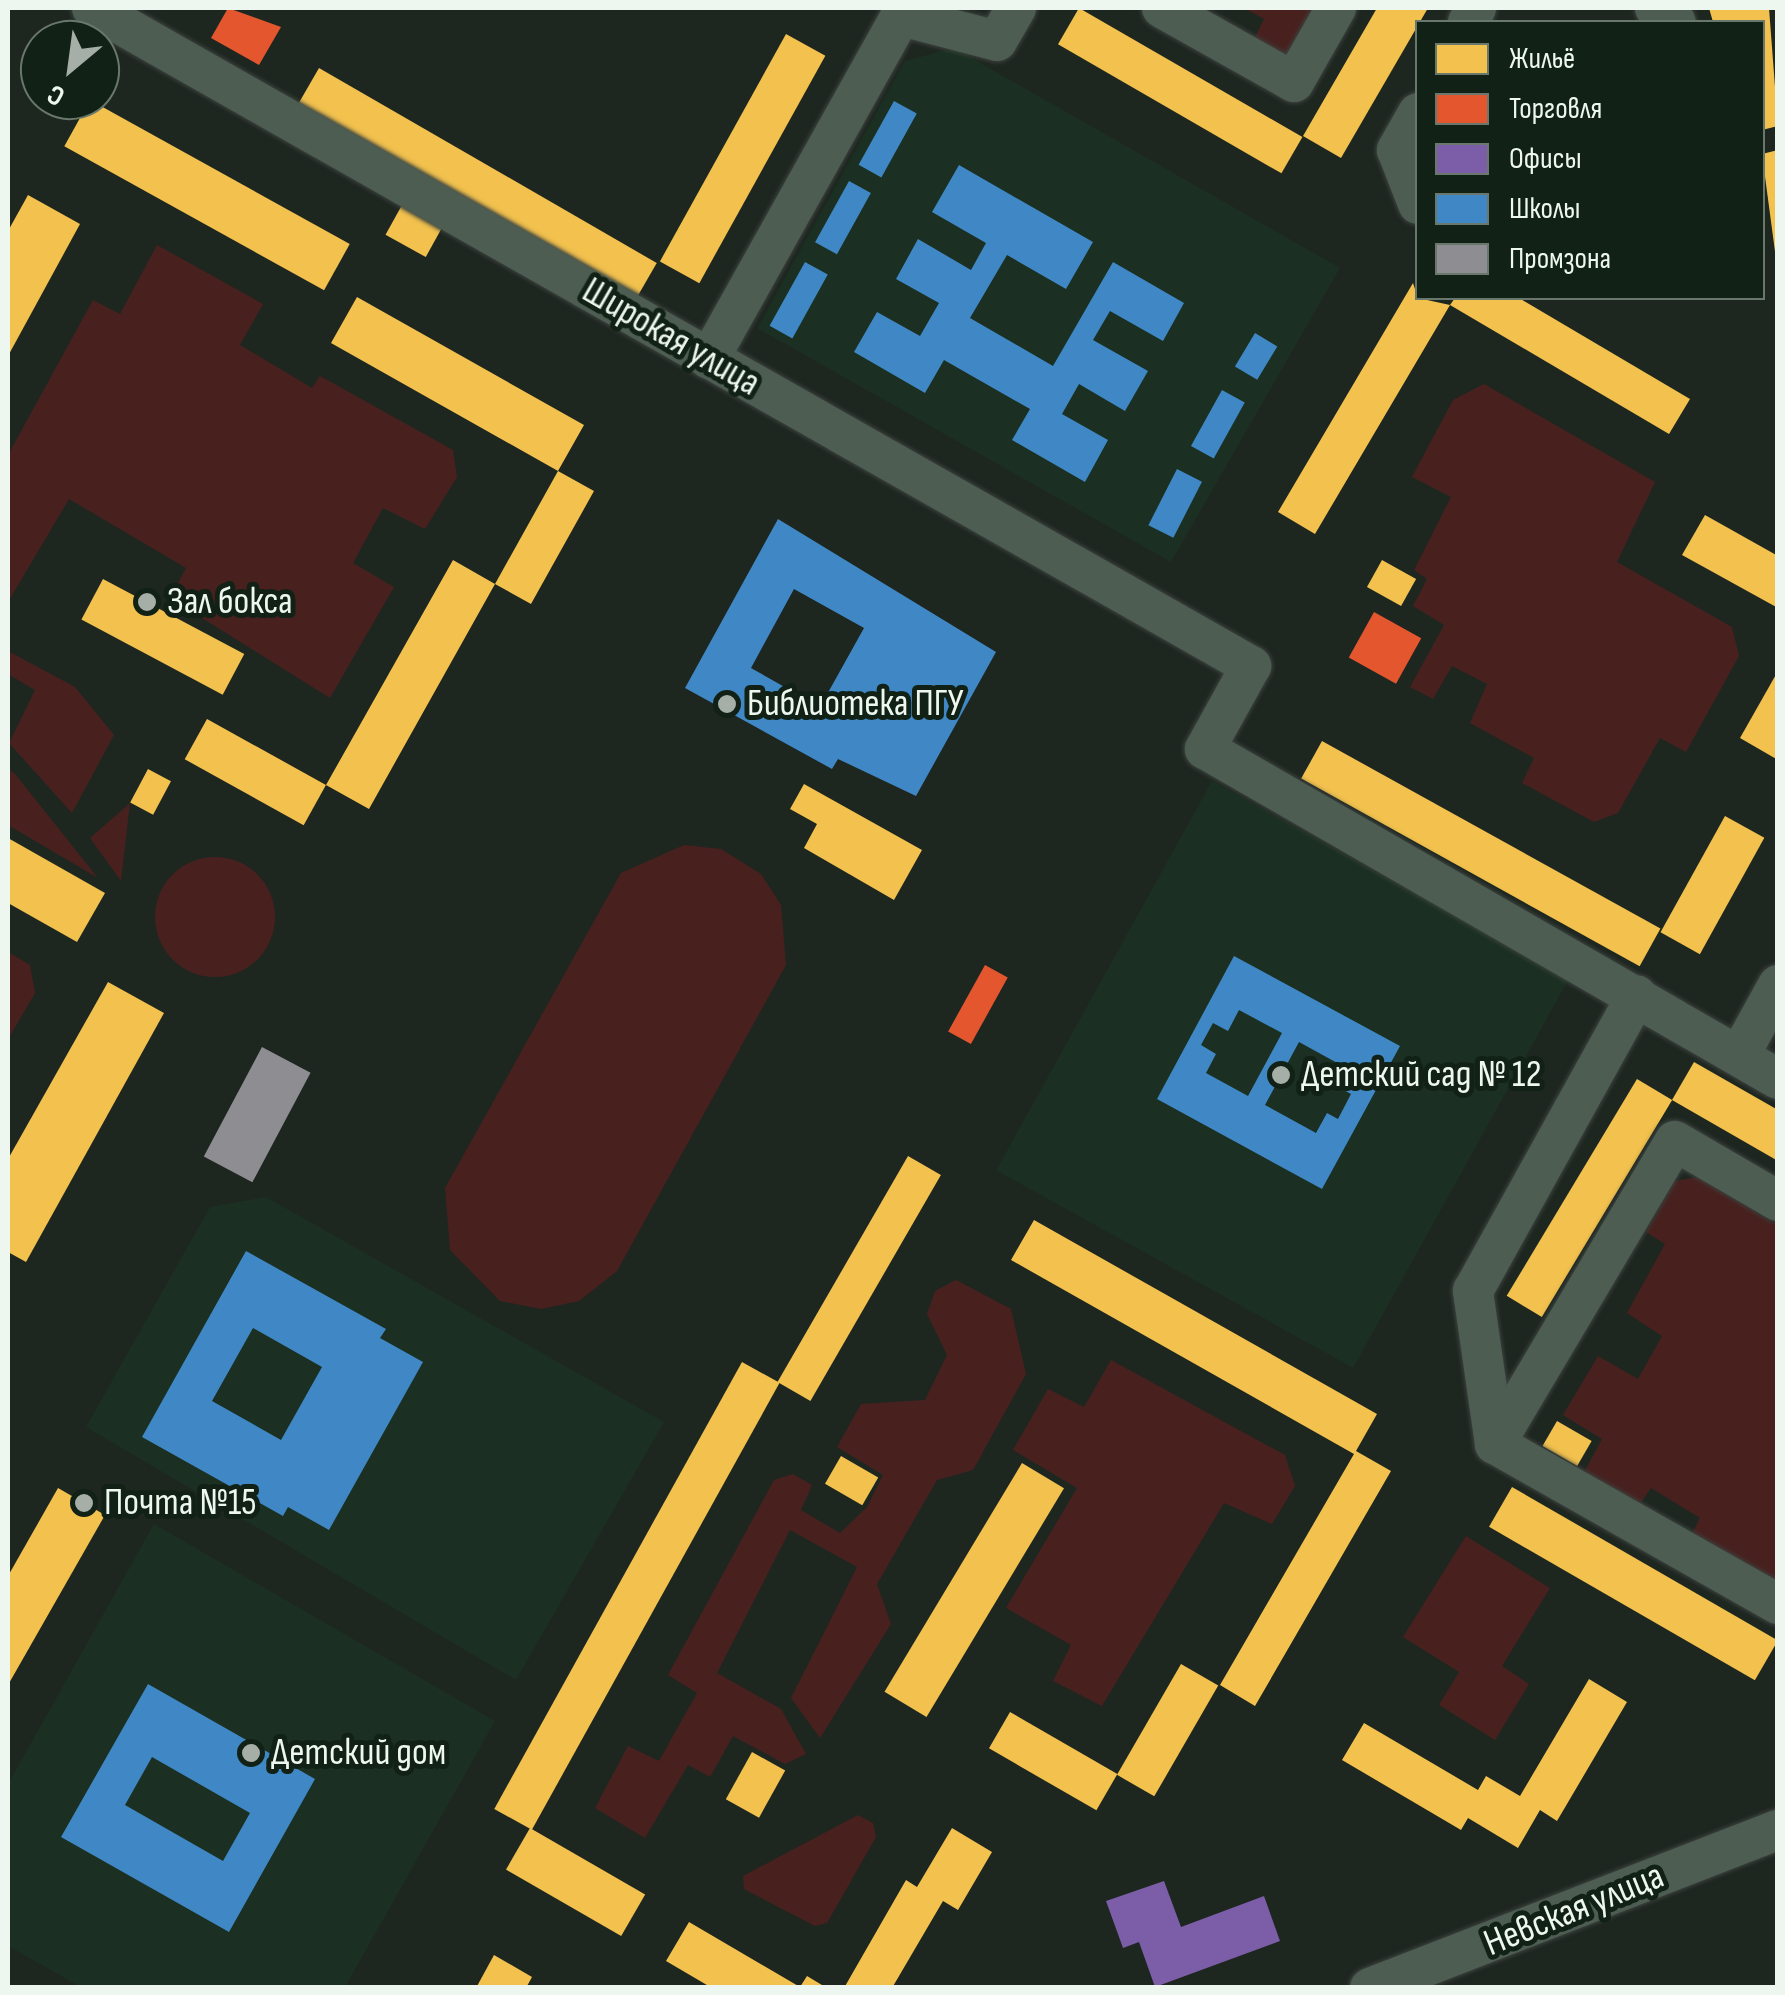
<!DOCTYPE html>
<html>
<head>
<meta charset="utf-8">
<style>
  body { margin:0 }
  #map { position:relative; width:1785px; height:1995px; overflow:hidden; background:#1e2620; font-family:"Sofia Sans Condensed",sans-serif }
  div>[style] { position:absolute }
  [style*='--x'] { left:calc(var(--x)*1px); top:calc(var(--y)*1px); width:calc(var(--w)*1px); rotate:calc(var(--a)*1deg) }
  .built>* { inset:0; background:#1b3022; transform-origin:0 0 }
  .green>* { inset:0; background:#48211f }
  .round { border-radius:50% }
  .homes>* { inset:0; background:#f2c14e; transform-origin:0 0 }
  .shops>* { inset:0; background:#e4572e; transform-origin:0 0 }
  .offices>* { inset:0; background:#7b5ea7 }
  .schools>* { inset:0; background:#3f88c5; transform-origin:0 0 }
  .industry>* { inset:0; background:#8d8d92; transform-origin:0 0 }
  .roads { filter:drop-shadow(0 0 2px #3c423e) drop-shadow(0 0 2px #3c423e) }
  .minor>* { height:40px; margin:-20px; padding:0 20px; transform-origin:20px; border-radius:20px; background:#4d5d52 }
  .dots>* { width:28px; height:28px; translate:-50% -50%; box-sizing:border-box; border:5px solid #112115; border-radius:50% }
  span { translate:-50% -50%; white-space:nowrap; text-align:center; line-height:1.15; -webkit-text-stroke:10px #112115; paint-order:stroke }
  .street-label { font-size:38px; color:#edf7ef }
  .poi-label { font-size:38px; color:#edf7ef }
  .left { translate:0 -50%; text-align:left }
  .frame { position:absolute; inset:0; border:10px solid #edf7ef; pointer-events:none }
  .legend { position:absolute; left:1415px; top:20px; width:350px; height:280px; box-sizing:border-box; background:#112115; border:2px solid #69776c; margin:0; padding:12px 18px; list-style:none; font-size:30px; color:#edf7ef }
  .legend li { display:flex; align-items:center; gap:20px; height:50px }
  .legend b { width:50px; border:2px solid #69776c }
  .north { position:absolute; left:20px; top:20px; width:100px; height:100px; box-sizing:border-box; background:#112115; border:2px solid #69776c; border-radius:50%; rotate:209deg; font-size:28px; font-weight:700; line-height:40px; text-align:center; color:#edf7ef }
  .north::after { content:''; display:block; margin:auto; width:35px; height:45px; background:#a5aea7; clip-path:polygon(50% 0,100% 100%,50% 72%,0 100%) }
</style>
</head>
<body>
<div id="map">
  <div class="built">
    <div style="clip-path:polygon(954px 48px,1340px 268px,1171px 562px,757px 328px,905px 61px)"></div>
    <div style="left:1212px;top:781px;width:408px;height:445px;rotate:29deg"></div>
    <div style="clip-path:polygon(266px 1197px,664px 1422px,516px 1680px,86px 1427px,210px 1207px)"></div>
    <div style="clip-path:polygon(154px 1524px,495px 1721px,345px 1987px,81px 1987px,8px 1946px,8px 1784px)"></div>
  </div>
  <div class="green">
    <div style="clip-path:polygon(1244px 8px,1320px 8px,1295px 51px,1278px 54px,1254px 39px,1264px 19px)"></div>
    <div style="clip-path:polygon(157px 245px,263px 304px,240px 345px,312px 388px,320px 376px,453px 450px,457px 477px,425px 529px,383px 508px,353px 563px,394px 587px,330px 698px,170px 598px,186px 568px,69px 499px,8px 602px,8px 455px,93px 300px,120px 314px)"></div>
    <div style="clip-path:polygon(1484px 384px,1655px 482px,1617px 562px,1732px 627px,1739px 656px,1686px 752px,1660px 738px,1618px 813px,1594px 822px,1522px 783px,1534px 758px,1470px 723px,1487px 684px,1452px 666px,1433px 699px,1410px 687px,1444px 625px,1413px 606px,1427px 579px,1414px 570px,1451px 497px,1412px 477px,1453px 400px)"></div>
    <div style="clip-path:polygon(8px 651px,75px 687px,114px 735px,72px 813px,9px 743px,35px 690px,8px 674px)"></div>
    <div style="clip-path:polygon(8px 769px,15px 774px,98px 878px,8px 825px)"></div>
    <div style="clip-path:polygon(130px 803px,121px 881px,90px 838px)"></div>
    <div style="clip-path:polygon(684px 845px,721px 849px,761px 874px,781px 905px,786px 965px,617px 1271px,579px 1301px,541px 1309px,500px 1301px,450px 1250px,445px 1188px,621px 873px)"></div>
    <div class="round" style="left:155px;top:857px;width:120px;height:120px"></div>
    <div style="clip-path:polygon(8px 952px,30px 965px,35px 993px,10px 1036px)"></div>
    <div style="clip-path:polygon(1697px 1177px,1777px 1225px,1777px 1590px,1689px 1539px,1700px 1518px,1651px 1488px,1637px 1508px,1583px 1474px,1602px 1439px,1563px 1415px,1598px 1356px,1638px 1379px,1662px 1336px,1627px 1313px,1665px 1244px,1646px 1232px,1675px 1181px)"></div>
    <div style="clip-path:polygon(956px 1280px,1011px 1309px,1026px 1374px,973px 1470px,937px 1480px,877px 1584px,891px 1624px,820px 1738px,791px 1698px,857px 1567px,790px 1530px,717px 1673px,781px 1709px,806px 1754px,785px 1764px,733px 1736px,710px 1777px,688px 1765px,645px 1838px,595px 1808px,628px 1746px,659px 1761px,697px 1693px,668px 1675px,774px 1480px,793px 1474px,812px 1485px,801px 1510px,840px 1533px,867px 1507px,883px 1475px,837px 1447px,861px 1404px,925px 1400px,947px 1355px,927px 1314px,935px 1291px)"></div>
    <div style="clip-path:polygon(1111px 1360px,1285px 1455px,1295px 1486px,1272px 1524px,1224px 1503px,1102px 1706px,1053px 1681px,1071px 1645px,1006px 1608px,1077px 1488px,1013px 1450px,1048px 1389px,1084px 1407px)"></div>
    <div style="clip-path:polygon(1466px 1536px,1550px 1588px,1502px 1666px,1529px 1684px,1495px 1740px,1439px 1705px,1459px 1672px,1403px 1637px)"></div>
    <div style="clip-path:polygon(858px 1815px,873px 1823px,876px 1837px,827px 1923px,815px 1926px,744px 1889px,743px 1876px)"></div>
  </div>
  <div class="homes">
    <div style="left:1079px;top:8px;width:258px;height:42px;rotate:30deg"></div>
    <div style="clip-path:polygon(1377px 8px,1428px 8px,1341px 158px,1303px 136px)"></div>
    <div style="clip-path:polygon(1709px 8px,1769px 8px,1778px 126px,1762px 130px,1762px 22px,1713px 22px)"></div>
    <div style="left:786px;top:34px;width:45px;height:260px;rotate:29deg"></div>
    <div style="left:319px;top:68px;width:390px;height:43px;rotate:30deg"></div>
    <div style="left:90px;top:100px;width:297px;height:53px;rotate:29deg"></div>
    <div style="clip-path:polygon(1778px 150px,1778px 259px,1776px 259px,1762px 154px)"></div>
    <div style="clip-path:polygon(28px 195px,80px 224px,8px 356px,8px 231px)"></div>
    <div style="left:402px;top:205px;width:46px;height:34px;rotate:29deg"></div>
    <div style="clip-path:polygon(1413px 283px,1418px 298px,1450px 305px,1315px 534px,1278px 512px)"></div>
    <div style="clip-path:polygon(357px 297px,584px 425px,558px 471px,594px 491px,531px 604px,495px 584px,369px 809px,326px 785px,453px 560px,495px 584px,558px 471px,331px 343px)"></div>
    <div style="clip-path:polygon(1455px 298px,1519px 298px,1690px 399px,1669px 434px,1450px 305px)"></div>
    <div style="clip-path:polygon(1705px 515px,1778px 556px,1778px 608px,1682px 555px)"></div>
    <div style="left:1382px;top:560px;width:39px;height:31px;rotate:29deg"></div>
    <div style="left:103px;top:579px;width:160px;height:46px;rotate:28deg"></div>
    <div style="clip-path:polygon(1778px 671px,1778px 760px,1740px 738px)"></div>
    <div style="left:207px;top:719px;width:136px;height:46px;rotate:29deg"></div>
    <div style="left:1322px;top:741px;width:387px;height:43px;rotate:29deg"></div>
    <div style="left:148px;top:769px;width:26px;height:38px;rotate:28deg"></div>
    <div style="clip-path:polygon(804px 784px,922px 850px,894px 900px,804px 848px,817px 824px,790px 809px)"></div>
    <div style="left:1725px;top:816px;width:45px;height:133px;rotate:29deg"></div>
    <div style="clip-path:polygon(8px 838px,105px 893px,77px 942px,8px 903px)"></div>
    <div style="clip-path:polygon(108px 982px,164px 1013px,26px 1262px,8px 1252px,8px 1159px)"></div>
    <div style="clip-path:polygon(1694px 1062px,1778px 1110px,1778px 1161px,1672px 1100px)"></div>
    <div style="left:1637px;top:1079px;width:41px;height:253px;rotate:31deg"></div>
    <div style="left:908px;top:1156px;width:38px;height:261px;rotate:30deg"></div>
    <div style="clip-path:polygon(1034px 1220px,1377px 1414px,1356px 1451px,1391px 1471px,1255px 1706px,1220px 1685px,1354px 1454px,1011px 1260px)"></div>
    <div style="left:742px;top:1362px;width:43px;height:511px;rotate:29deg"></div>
    <div style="left:1557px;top:1421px;width:40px;height:29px;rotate:30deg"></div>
    <div style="left:841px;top:1456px;width:43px;height:32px;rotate:30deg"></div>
    <div style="left:1022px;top:1463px;width:49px;height:267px;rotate:31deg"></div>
    <div style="left:1512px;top:1487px;width:307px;height:46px;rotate:30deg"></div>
    <div style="clip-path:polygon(58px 1488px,105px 1515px,8px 1685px,8px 1576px)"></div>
    <div style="left:1181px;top:1664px;width:43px;height:128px;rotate:30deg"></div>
    <div style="clip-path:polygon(1589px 1679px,1627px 1702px,1557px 1821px,1540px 1810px,1518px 1848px,1468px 1818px,1461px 1830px,1342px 1760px,1364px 1723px,1478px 1790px,1486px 1776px,1520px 1796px)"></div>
    <div style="left:1010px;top:1712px;width:124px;height:42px;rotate:30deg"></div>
    <div style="left:752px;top:1752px;width:38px;height:54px;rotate:29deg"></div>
    <div style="left:530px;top:1828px;width:133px;height:48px;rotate:30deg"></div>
    <div style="clip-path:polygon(952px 1828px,992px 1852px,958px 1910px,943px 1901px,892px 1988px,844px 1988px,906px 1880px,917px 1887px)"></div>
    <div style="clip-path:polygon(689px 1922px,800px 1987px,807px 1976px,827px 1988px,712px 1988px,666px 1961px)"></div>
    <div style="clip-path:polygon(494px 1955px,532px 1977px,526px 1988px,476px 1988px)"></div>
  </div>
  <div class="shops">
    <div style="clip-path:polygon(228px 8px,281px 27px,259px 65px,211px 38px)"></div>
    <div style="left:1374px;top:612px;width:54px;height:52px;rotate:29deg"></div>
    <div style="left:985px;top:965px;width:26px;height:76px;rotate:29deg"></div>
  </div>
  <div class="offices">
    <div style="clip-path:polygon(1164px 1881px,1181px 1927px,1264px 1896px,1280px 1941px,1155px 1987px,1139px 1942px,1123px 1948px,1106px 1901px)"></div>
  </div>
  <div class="schools">
    <div style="left:894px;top:101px;width:26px;height:73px;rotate:29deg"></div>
    <div style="clip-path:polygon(959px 165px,1093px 242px,1066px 289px,1007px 255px,970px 318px,1053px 366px,1113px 262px,1184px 303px,1163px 341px,1110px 311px,1093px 340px,1148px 371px,1125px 411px,1079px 384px,1062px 414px,1108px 440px,1085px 482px,1012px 440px,1030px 409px,944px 360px,925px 393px,854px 352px,877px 312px,920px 336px,939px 303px,896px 279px,918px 239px,971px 270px,986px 243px,932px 212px)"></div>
    <div style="left:849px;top:181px;width:25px;height:70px;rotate:29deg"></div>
    <div style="left:805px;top:262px;width:26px;height:73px;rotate:29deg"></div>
    <div style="left:1255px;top:333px;width:26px;height:39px;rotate:31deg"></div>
    <div style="left:1222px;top:390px;width:26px;height:64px;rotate:29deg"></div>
    <div style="left:1177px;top:469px;width:28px;height:63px;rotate:27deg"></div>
    <div style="clip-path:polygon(evenodd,778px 519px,996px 652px,916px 796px,838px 759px,832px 769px,685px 688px,778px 519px,794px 589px,864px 628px,820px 707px,751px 668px,794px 589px)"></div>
    <div style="clip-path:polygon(evenodd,1234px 956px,1400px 1046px,1322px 1189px,1157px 1099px,1234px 956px,1239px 1010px,1282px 1033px,1248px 1096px,1206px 1073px,1216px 1054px,1201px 1045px,1213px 1023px,1228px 1031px,1239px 1010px,1234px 956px,1299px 1042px,1350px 1070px,1340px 1088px,1351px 1094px,1338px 1119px,1327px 1113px,1316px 1133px,1265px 1105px,1299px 1042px)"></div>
    <div style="clip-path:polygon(evenodd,246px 1251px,386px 1329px,380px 1338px,423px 1362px,329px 1530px,288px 1507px,283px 1516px,142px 1437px,246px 1251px,253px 1328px,322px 1367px,281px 1440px,212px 1401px,253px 1328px)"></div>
    <div style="clip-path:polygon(evenodd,148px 1684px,315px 1779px,229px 1932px,61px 1837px,148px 1684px,152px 1757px,250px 1813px,223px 1861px,125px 1805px,152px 1757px)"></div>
  </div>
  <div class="industry">
    <div style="left:262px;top:1047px;width:55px;height:124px;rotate:28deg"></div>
  </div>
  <div class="roads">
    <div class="minor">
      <div style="--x:92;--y:8;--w:1333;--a:29.58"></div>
      <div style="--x:1251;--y:666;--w:95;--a:119"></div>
      <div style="--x:1205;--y:749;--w:661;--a:29.94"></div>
      <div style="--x:1162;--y:8;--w:151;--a:29.3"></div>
      <div style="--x:1294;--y:82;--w:85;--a:-60.4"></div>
      <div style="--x:1655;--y:8;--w:25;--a:34"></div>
      <div style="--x:1468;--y:22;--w:16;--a:-60"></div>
      <div style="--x:1418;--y:113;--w:43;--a:119.6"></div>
      <div style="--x:1397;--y:150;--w:58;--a:68.7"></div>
      <div style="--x:709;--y:359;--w:393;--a:-60.8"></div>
      <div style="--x:901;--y:16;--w:99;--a:14.6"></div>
      <div style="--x:997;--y:41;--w:38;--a:-60"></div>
      <div style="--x:1739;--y:1056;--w:81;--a:-61.2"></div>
      <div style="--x:1495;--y:1444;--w:155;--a:-98.2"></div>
      <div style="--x:1473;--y:1291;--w:338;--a:-61"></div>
      <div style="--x:1495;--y:1444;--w:352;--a:-59.3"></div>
      <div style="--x:1675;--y:1141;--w:119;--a:30.2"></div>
      <div style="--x:1495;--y:1444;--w:325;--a:29.5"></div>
      <div style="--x:1370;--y:1988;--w:438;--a:-21.2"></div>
    </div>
  </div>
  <div class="dots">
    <div style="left:147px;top:602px;background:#a5aea7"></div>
    <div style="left:727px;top:704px;background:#a5aea7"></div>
    <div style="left:1281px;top:1075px;background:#a5aea7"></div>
    <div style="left:84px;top:1503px;background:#a5aea7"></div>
    <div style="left:251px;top:1753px;background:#a5aea7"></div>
  </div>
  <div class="street-label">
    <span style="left:671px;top:337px;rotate:30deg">Широкая улица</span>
    <span style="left:1574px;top:1910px;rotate:-22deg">Невская улица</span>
  </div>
  <div class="poi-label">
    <span class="left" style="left:167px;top:602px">Зал бокса</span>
    <span class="left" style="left:747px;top:704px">Библиотека ПГУ</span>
    <span class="left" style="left:1301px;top:1075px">Детский сад № 12</span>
    <span class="left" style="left:104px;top:1503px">Почта №15</span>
    <span class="left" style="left:271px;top:1753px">Детский дом</span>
  </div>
  <div class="frame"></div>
  <ul class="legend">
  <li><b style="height:28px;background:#f2c14e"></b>Жильё</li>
  <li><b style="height:28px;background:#e4572e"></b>Торговля</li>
  <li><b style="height:28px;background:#7b5ea7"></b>Офисы</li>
  <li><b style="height:28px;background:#3f88c5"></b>Школы</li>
  <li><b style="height:28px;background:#8d8d92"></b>Промзона</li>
  </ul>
  <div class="north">С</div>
</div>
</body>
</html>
